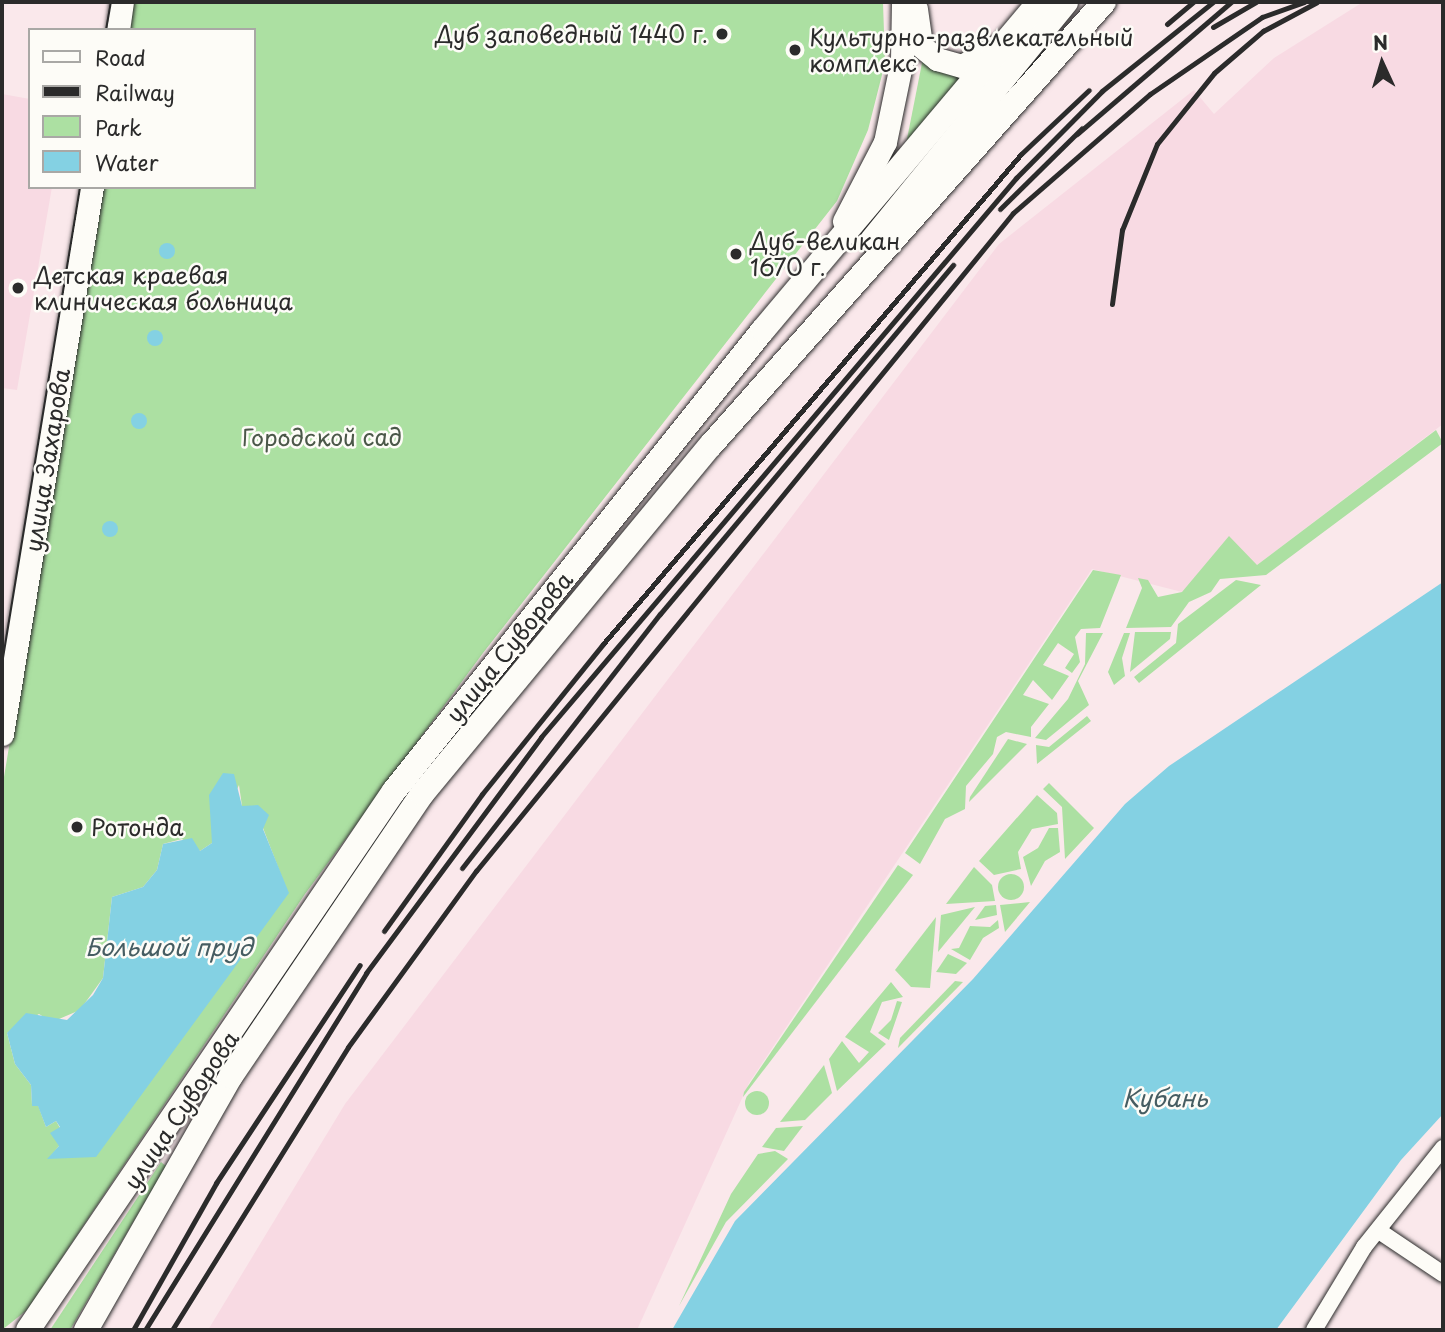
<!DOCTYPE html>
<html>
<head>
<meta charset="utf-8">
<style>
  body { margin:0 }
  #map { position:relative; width:1445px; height:1332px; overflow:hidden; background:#fae8eb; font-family:"Playpen Sans",sans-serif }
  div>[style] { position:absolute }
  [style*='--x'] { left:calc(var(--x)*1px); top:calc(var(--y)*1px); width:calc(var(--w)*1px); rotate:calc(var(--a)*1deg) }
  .built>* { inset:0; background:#f8dae3 }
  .green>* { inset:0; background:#ace0a2 }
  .round { border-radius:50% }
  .water>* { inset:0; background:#84d1e3 }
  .roads { filter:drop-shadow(0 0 2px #2b2b2b) drop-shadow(0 0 2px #2b2b2b) }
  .street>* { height:16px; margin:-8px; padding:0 8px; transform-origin:8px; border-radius:8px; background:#fdfcf7 }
  .secondary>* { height:23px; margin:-11.5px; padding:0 11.5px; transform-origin:11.5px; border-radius:11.5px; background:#fdfcf7 }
  .primary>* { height:24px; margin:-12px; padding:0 12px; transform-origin:12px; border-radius:12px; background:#fdfcf7 }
  .tram>* { height:2px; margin:-1px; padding:0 1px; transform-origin:1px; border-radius:1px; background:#2b2b2b }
  .rail>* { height:5px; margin:-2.5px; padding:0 2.5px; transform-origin:2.5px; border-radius:2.5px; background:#2b2b2b }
  .dots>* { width:19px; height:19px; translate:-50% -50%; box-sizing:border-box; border:4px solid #fdfcf7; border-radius:50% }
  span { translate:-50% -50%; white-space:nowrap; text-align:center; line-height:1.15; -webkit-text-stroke:5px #fdfcf7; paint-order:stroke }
  .poi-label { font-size:23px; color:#2b2b2b }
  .right { translate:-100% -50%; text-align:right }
  .left { translate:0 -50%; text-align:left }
  .park-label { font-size:23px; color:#4b5849 }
  .street-label { font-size:23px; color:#2b2b2b }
  .water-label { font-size:24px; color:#465d62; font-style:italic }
  .frame { position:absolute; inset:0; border:4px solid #2b2b2b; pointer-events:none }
  .legend { position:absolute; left:28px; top:28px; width:228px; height:161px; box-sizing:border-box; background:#fdfcf7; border:2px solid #a9a8a5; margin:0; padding:9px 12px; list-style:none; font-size:21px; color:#2b2b2b }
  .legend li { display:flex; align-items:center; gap:14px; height:35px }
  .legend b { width:35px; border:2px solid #a9a8a5 }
  .north { position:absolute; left:1347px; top:28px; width:70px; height:70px; -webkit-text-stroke:5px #fdfcf7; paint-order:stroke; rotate:356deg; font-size:19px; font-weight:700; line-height:28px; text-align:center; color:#2b2b2b }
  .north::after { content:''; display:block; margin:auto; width:24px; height:32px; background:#2b2b2b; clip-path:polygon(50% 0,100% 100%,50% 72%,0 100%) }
</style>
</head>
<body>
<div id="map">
  <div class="built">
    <div style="clip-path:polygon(1363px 2px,1443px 2px,1443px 424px,1257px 565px,1182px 592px,1092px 569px,749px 1083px,637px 1330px,208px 1330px,345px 1104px,999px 244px,1194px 90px,1214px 114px,1274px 58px)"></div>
    <div style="clip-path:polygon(2px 94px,30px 99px,30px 187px,52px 187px,17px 390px,2px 388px)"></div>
  </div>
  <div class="green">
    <div style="clip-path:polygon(evenodd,132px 2px,883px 2px,885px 63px,868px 130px,837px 201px,483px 653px,305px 894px,27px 1310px,2px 1330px,2px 789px,102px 187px,254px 187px,254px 30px,128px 30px,132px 2px,239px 785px,242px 806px,263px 828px,288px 893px,48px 1159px,59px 1146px,60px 1128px,56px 1121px,46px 1127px,38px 1105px,32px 1105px,31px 1085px,15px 1064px,7px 1033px,39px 1014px,52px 1022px,80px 1010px,103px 978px,112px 897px,143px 887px,157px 870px,163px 844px,182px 839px,200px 851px,212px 843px,239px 785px)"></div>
    <div style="clip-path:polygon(923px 58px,966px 73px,906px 144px)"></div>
    <div style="clip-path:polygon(1436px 430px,1443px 443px,1266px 575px,1220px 579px,1211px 592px,1189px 602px,1171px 627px,1126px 628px,1142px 588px,1138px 578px,1148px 580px,1158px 597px,1182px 592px,1229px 536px,1257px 565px)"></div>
    <div style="clip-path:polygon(1093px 570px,1121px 575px,1100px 628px,1081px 629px,1075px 637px,1080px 662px,1072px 673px,1065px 668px,1074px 654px,1058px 643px,1043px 665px,1069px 676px,1052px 700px,1033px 680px,1023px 695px,1049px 704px,1031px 727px,1031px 737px,1006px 732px,997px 737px,993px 754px,966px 786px,965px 809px,945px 819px,920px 864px,905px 853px)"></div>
    <div style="clip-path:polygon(1236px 580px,1261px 585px,1139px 683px,1134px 677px,1176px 643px,1178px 624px)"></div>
    <div style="clip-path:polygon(1135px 632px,1171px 632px,1170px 639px,1130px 672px)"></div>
    <div style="clip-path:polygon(1086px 633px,1103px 633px,1078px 681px,1089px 705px,1046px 740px,1035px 738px,1068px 699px,1085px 664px)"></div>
    <div style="clip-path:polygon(1124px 633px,1130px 633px,1122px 658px,1125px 676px,1114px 685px,1108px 672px)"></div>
    <div style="clip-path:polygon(1087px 716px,1091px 721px,1037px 764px,1036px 745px,1049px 747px)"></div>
    <div style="clip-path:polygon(1008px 739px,1027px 744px,969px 802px,970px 797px)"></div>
    <div style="clip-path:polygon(1049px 783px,1094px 828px,1065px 859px,1062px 807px,1043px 789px)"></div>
    <div style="clip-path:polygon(1037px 795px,1057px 813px,1058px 824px,1032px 829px,1018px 852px,1021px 869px,994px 875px,979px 861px)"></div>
    <div style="clip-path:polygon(1049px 828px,1058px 828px,1060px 852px,1045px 861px,1031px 886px,1023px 857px,1038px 848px)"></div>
    <div style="clip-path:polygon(898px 865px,913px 875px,743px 1097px,744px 1092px)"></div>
    <div style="clip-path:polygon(974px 867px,992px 885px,995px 901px,946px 904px)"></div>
    <div class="round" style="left:998px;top:874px;width:26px;height:26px"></div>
    <div style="clip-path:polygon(1030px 902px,1005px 932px,1000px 905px)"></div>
    <div style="clip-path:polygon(996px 905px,997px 915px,975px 920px,985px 906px)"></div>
    <div style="clip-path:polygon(975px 907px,938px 952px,941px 915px)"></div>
    <div style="clip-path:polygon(936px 917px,930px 988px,911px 987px,895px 970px)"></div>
    <div style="clip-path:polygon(998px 920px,999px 928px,983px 938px,970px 960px,951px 949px,959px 948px,970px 926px,990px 927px)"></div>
    <div style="clip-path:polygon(948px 954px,967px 963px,956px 974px,936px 972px)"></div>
    <div style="clip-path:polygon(955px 981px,963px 982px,898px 1048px,900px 1038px)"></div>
    <div style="clip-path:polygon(891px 982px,903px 997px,882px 1002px,870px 1032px,886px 1044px,837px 1091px,829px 1059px,842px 1041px,859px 1063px,869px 1052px,845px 1037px)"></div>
    <div style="clip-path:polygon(897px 1001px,902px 1002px,889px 1040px,878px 1033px,891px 1020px)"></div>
    <div style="clip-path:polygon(824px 1065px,832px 1093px,805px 1120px,780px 1122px)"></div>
    <div class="round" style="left:745px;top:1091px;width:24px;height:24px"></div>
    <div style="clip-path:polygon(803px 1126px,784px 1151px,762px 1147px,776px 1128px)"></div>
    <div style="clip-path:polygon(775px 1151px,788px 1159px,726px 1222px,679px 1306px,731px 1194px,758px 1154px)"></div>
    <div style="clip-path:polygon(161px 1162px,166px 1166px,70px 1330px,50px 1330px)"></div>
  </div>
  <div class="water">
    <div class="round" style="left:159px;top:243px;width:16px;height:16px"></div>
    <div class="round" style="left:147px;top:330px;width:16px;height:16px"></div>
    <div class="round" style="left:131px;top:413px;width:16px;height:16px"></div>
    <div class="round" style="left:102px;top:521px;width:16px;height:16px"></div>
    <div style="clip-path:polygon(1443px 582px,1443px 1114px,1401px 1160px,1276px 1330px,672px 1330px,735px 1221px,973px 979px,1125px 804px,1169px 766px)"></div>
    <div style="clip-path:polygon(223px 773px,234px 774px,242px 806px,258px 805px,269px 815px,263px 829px,289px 893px,96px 1157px,47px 1159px,59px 1146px,50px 1133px,60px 1127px,56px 1121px,46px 1127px,38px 1106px,32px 1106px,31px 1085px,15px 1064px,7px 1033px,26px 1013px,67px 1020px,93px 995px,103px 978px,112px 897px,143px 887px,157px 870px,163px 844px,192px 838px,200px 851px,212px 843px,209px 795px)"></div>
  </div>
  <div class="roads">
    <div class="street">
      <div style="--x:1379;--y:1231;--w:77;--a:33.9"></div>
      <div style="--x:1314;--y:1330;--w:97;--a:-58.9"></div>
      <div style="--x:1364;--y:1247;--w:127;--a:-51.4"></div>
    </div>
    <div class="secondary">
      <div style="--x:916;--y:9;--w:37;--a:82"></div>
      <div style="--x:921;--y:46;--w:21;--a:39"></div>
      <div style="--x:937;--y:59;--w:26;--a:16"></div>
      <div style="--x:962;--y:66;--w:38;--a:-30"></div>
      <div style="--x:118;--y:30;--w:28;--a:-82"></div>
      <div style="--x:844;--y:221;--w:89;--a:-62.6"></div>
      <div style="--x:885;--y:142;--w:84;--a:-78.3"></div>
      <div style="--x:902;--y:60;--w:58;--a:-89"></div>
      <div style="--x:2;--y:734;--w:554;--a:-80.66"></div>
    </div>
    <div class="primary">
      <div style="--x:872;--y:240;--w:307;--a:-50.8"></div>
      <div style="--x:28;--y:1330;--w:652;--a:-55.82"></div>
      <div style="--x:394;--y:791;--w:590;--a:-51.33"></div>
      <div style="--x:763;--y:330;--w:429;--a:-49.9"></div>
      <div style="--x:86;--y:1330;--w:292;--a:-60.3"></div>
      <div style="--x:231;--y:1076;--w:341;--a:-55.9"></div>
      <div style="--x:422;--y:794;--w:453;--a:-50.4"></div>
      <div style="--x:711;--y:445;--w:592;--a:-48.42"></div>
    </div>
  </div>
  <div class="tram">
    <div style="--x:106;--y:30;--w:28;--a:-80"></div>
    <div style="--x:2;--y:664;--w:483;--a:-80.7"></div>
  </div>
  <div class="rail">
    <div style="--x:1167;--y:24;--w:34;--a:-40"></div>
    <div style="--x:1213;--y:27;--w:50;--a:-30.2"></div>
    <div style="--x:1077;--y:134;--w:203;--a:-40.6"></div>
    <div style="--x:1000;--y:209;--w:115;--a:-44.6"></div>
    <div style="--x:1112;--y:304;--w:75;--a:-82.3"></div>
    <div style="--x:1122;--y:230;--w:93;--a:-67.9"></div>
    <div style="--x:1157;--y:144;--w:91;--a:-51.2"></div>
    <div style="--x:1214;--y:73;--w:65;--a:-40.6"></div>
    <div style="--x:1263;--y:31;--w:61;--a:-28.2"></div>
    <div style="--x:462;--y:868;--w:322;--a:-52.1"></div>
    <div style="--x:660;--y:614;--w:456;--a:-50"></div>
    <div style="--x:384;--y:931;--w:168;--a:-54.4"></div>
    <div style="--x:482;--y:794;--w:193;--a:-51.1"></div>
    <div style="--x:603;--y:644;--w:644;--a:-49.53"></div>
    <div style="--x:1021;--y:154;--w:93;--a:-43.3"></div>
    <div style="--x:133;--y:1330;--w:169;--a:-60.5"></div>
    <div style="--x:216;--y:1183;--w:261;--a:-56.6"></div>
    <div style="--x:145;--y:1330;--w:420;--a:-58.2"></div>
    <div style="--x:366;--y:973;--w:294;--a:-53.4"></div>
    <div style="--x:541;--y:737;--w:734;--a:-49.64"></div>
    <div style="--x:1016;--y:178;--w:122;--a:-45.3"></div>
    <div style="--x:1102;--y:91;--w:142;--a:-38.7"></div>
    <div style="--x:172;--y:1330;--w:333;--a:-58.1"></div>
    <div style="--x:348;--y:1047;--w:218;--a:-54"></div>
    <div style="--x:476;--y:871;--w:849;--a:-50.78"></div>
    <div style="--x:1013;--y:213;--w:181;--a:-41"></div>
    <div style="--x:1150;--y:94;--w:136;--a:-34.5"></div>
    <div style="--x:1262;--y:17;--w:45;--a:-19.7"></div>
  </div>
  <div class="dots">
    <div style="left:722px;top:34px;background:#2b2b2b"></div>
    <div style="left:795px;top:50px;background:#2b2b2b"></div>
    <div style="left:736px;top:254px;background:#2b2b2b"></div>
    <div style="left:18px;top:288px;background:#2b2b2b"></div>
    <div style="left:77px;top:827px;background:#2b2b2b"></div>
  </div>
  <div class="poi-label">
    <span class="right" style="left:708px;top:34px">Дуб заповедный 1440 г.</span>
    <span class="left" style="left:809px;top:50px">Культурно-развлекательный<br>комплекс</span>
    <span class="left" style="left:750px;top:254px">Дуб-великан<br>1670 г.</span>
    <span class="left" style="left:34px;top:288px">Детская краевая<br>клиническая больница</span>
    <span class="left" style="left:91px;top:827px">Ротонда</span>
  </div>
  <div class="park-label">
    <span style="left:322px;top:437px">Городской сад</span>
  </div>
  <div class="street-label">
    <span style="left:47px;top:460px;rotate:-81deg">улица Захарова</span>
    <span style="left:509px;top:647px;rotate:-51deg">улица Суворова</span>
    <span style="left:181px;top:1110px;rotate:-56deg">улица Суворова</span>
  </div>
  <div class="water-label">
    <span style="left:169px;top:947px">Большой пруд</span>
    <span style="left:1165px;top:1098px">Кубань</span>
  </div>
  <div class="frame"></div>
  <ul class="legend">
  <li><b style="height:9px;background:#fdfcf7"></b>Road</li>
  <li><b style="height:9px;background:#2b2b2b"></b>Railway</li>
  <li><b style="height:19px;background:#ace0a2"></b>Park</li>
  <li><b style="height:19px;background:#84d1e3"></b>Water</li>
  </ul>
  <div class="north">N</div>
</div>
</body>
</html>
